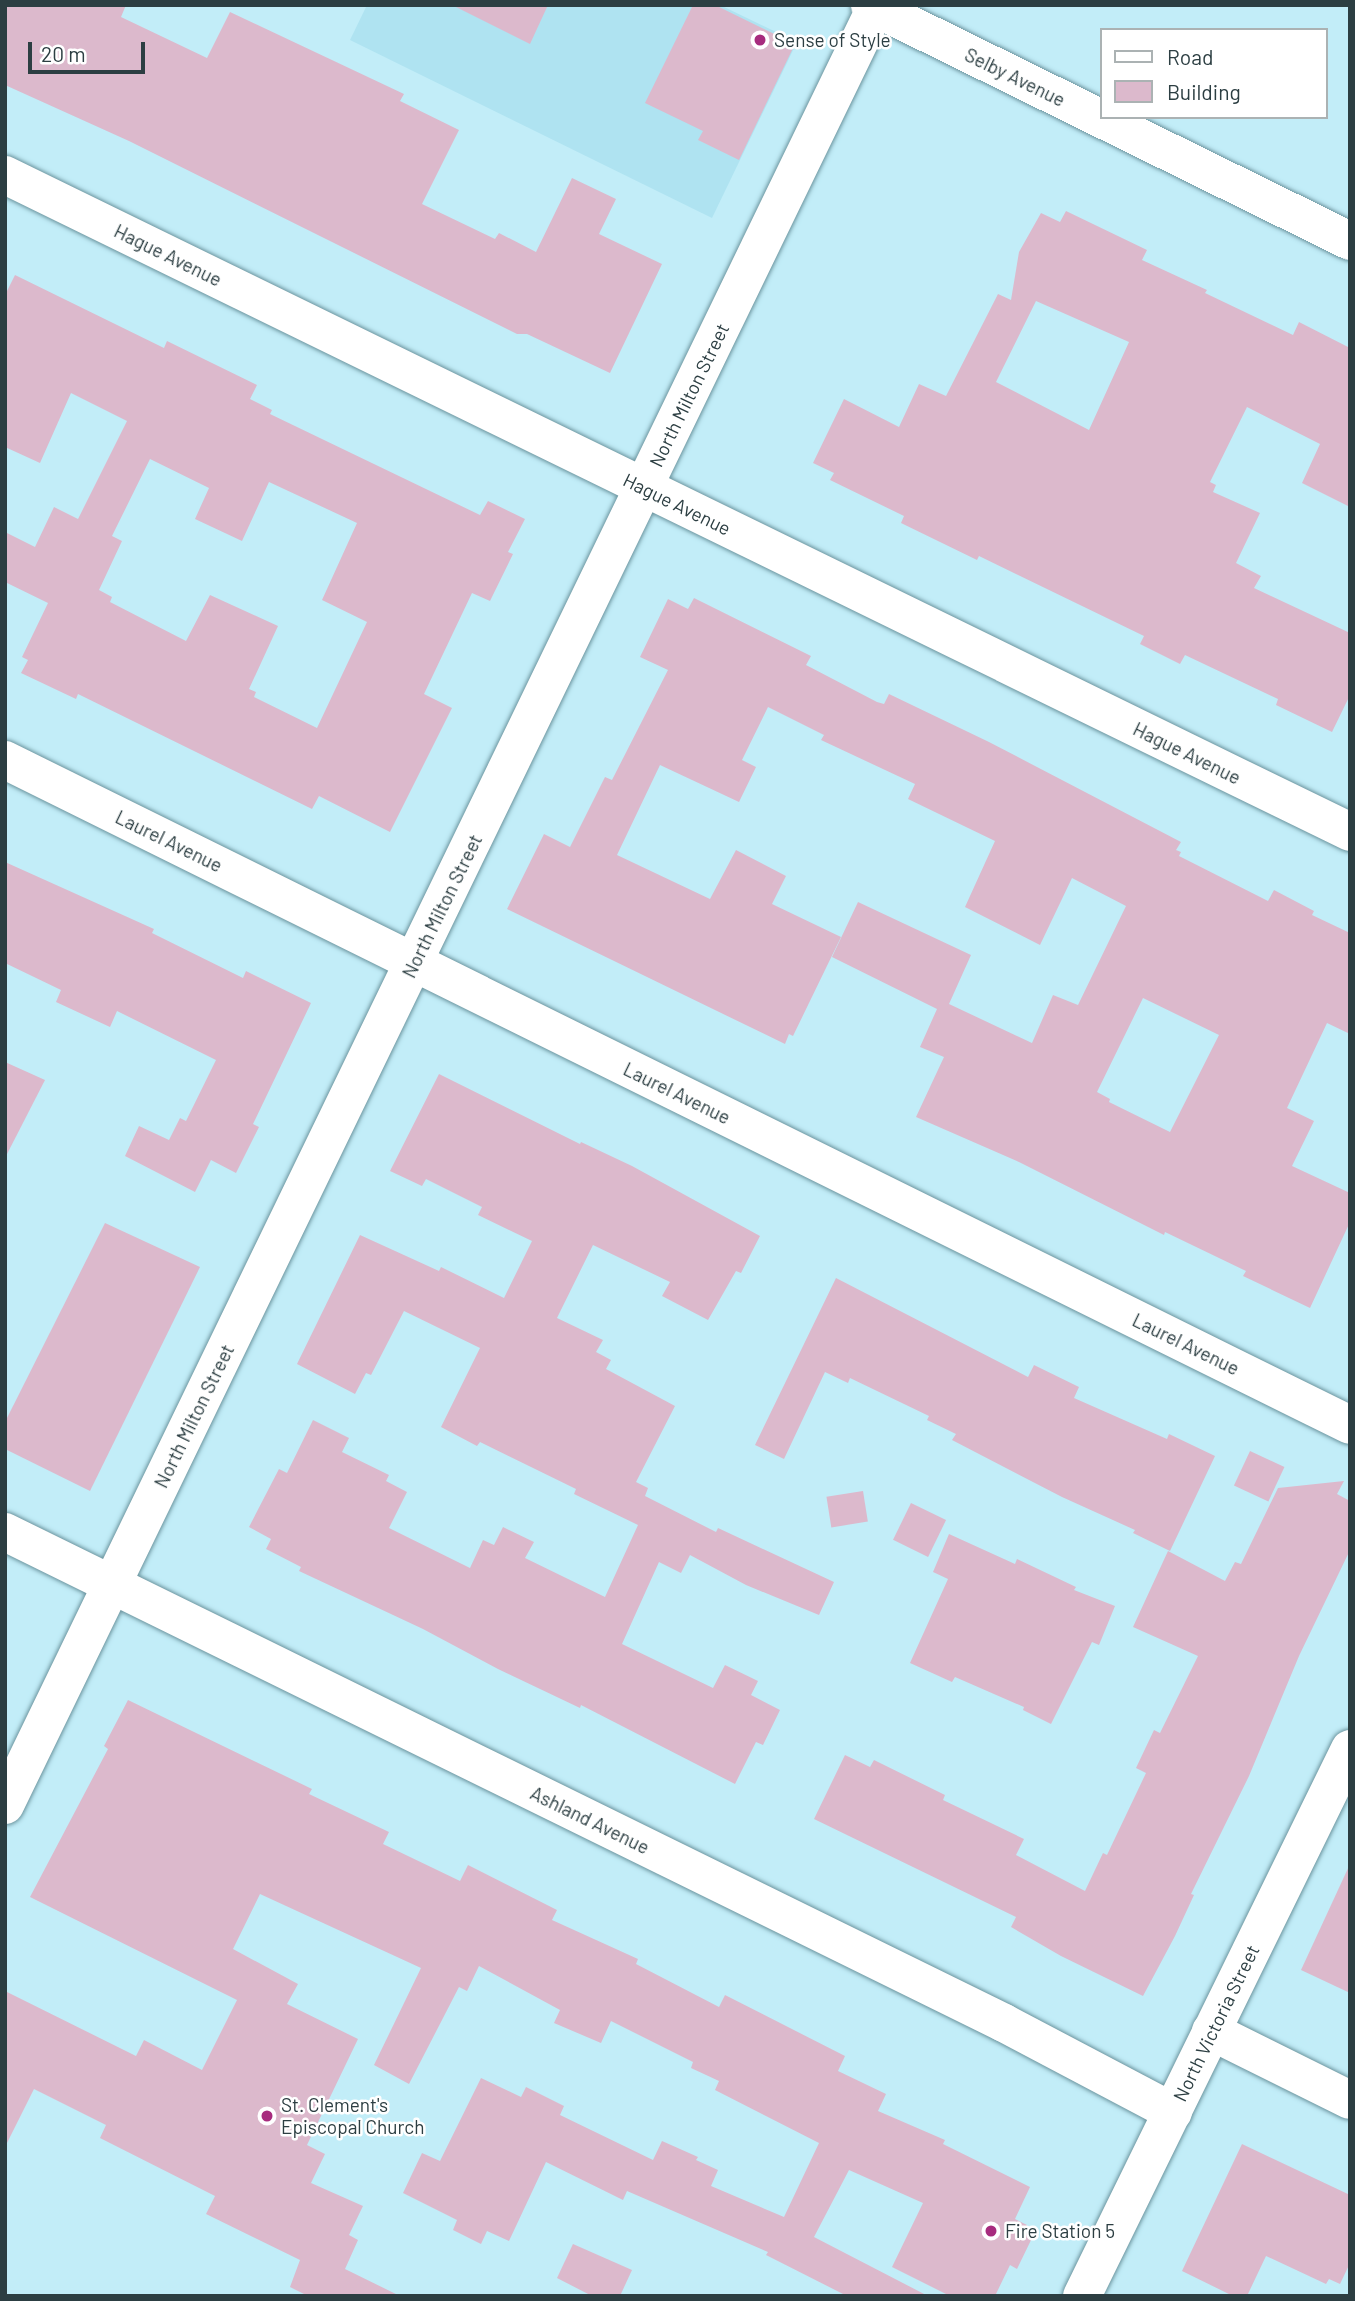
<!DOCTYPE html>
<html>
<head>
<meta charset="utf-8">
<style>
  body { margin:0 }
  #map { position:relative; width:1355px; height:2301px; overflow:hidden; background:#c2edf8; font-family:Barlow,sans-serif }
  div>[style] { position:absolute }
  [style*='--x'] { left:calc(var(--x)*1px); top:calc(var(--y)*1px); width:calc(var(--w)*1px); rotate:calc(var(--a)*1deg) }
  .built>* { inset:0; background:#afe3f1 }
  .building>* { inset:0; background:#dcb9cc; transform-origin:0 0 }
  .roads { filter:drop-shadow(0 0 2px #6b949e) drop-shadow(0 0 2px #6b949e) }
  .street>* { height:38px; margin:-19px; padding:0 19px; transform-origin:19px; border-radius:19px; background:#fff }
  .secondary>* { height:38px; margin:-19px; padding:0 19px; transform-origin:19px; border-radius:19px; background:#fff }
  .dots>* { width:19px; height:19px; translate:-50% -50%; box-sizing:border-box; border:4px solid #fff; border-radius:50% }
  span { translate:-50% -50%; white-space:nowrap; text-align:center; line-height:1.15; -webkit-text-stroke:5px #fff; paint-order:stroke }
  .poi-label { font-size:19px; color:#2c3e42 }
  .left { translate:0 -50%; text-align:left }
  .street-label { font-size:19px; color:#2c3e42 }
  .frame { position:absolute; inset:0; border:7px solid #2c3e42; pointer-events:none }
  .legend { position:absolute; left:1100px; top:28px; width:228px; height:91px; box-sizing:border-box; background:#fff; border:2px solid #abb2b3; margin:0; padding:9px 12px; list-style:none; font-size:21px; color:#2c3e42 }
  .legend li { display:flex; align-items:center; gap:14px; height:35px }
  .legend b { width:35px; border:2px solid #abb2b3 }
  .scale { position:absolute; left:28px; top:42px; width:117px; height:32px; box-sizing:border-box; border:4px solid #2c3e42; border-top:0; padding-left:9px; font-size:21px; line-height:24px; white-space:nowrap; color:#2c3e42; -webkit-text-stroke:5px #fff; paint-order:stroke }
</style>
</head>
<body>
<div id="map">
  <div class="built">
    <div style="clip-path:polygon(367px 5px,720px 5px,797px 42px,712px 218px,350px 40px)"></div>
  </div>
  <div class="building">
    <div style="clip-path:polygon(5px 5px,126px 5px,121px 17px,207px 58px,230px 12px,404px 94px,400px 101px,459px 130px,422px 204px,495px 239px,499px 233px,536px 252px,572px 178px,616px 199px,599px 234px,662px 264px,610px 373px,527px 334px,517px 334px,129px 141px,5px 85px)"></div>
    <div style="clip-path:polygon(452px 5px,548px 5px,530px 44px)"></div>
    <div style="clip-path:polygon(693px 5px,715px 5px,795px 44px,739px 160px,698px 140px,703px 131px,645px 103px)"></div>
    <div style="clip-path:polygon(evenodd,1066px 211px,1147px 250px,1142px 260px,1207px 290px,1205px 293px,1293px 335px,1299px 322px,1350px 348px,1350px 507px,1302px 483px,1320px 444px,1247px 407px,1210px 482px,1216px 485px,1213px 492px,1260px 513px,1236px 563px,1261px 576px,1254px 588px,1350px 633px,1350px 695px,1332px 732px,1276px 705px,1278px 699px,1185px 655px,1180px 664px,1140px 644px,1144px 636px,979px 556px,977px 560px,901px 523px,904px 516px,830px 480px,834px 473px,813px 463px,844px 399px,899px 427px,919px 384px,946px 396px,998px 294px,1011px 300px,1019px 252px,1041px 213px,1060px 222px,1066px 211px,1036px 301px,1129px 342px,1089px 430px,996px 382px,1036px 301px)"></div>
    <div style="clip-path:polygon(evenodd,15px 275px,164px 348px,167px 341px,257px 385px,250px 399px,272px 410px,270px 414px,349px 452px,480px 515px,488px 501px,525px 519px,508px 552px,513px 554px,490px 601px,472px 593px,424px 694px,452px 708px,390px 832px,319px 796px,312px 809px,78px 694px,76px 699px,21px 673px,28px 660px,22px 657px,48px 603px,5px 582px,5px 532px,35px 547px,54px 507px,78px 519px,127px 421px,71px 393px,40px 463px,5px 447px,5px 295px,15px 275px,150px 459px,209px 488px,195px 519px,242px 541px,269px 482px,357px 523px,322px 600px,367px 622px,317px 728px,254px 697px,256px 692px,249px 689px,278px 626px,210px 595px,186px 641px,110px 602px,112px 597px,99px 590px,122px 541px,112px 536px,150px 459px)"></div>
    <div style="clip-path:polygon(evenodd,694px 598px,811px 656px,806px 665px,877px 702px,884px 704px,889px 694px,989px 742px,1181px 842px,1176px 850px,1181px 852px,1179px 856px,1268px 901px,1274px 890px,1314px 911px,1312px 915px,1350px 933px,1350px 1034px,1327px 1023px,1287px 1108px,1314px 1121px,1292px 1166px,1350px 1193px,1350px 1222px,1310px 1308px,1243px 1276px,1246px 1271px,1165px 1232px,1164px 1235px,1019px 1162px,916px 1117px,944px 1057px,920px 1047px,937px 1009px,832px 957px,858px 902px,971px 955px,949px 1004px,1032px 1043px,1053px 995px,1078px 1005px,1126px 906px,1072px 878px,1040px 945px,965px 907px,995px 841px,908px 799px,915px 784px,821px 740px,824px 735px,768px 707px,742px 760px,756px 767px,739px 802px,660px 765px,617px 855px,710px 899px,736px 850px,786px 876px,772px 904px,841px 937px,793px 1036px,789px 1034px,785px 1044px,507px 909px,544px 834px,570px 847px,605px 777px,612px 780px,668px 670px,640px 657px,668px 599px,688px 609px,694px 598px,1143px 998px,1219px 1035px,1170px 1132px,1109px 1102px,1110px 1099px,1097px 1092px,1143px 998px)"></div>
    <div style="clip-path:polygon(5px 862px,154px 929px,152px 933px,243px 978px,246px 971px,311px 1003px,253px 1124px,259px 1127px,236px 1173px,211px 1160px,195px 1192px,125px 1156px,139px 1126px,169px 1140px,180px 1118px,186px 1121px,216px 1060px,117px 1011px,110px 1027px,56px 1002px,61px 990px,5px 963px)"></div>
    <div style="clip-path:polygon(5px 1062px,45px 1080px,5px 1158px)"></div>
    <div style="clip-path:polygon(439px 1074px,580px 1144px,581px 1142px,632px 1166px,760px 1236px,741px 1273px,736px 1271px,708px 1320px,662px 1296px,670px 1282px,593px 1245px,557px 1318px,603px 1340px,596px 1352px,611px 1360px,606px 1369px,675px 1406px,636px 1482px,648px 1488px,645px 1496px,716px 1532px,718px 1528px,834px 1582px,819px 1615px,746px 1585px,690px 1555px,681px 1573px,659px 1562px,622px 1644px,713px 1688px,725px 1665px,758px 1681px,751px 1695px,780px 1710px,763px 1745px,756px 1742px,735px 1784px,581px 1705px,580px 1708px,498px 1669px,423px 1629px,299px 1571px,301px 1567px,266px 1549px,271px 1539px,249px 1527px,279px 1469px,287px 1473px,313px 1420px,349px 1438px,342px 1452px,389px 1475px,386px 1481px,407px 1492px,389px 1528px,470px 1568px,483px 1540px,494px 1545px,503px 1527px,534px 1542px,525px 1558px,605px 1597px,638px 1525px,574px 1494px,576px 1489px,480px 1442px,477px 1446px,441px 1427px,480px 1348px,404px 1311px,371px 1375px,366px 1373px,355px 1394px,297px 1364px,360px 1235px,439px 1271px,441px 1267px,504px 1298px,532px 1241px,478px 1215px,482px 1207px,426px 1179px,422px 1186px,390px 1171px)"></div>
    <div style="clip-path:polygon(105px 1223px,200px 1267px,90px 1491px,5px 1449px,5px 1422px)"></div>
    <div style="clip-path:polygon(836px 1278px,1028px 1377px,1034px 1365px,1079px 1387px,1074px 1398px,1167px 1439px,1169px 1434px,1215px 1456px,1170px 1551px,1133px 1533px,1135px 1530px,1062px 1497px,952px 1440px,956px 1434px,927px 1420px,929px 1416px,850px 1378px,848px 1383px,825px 1372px,784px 1459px,755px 1445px)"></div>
    <div style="left:1250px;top:1451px;width:38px;height:38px;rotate:25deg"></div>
    <div style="clip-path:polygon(1344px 1481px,1337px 1494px,1350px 1501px,1350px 1550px,1299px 1656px,1249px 1776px,1191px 1894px,1194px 1895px,1175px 1936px,1143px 1996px,1061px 1956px,1011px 1927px,1016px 1917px,814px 1819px,845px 1755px,870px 1767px,874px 1760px,945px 1795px,943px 1800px,1024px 1839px,1016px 1855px,1085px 1891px,1103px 1853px,1107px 1855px,1146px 1773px,1136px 1768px,1154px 1730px,1160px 1733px,1198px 1656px,1133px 1627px,1168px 1551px,1225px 1581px,1235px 1562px,1241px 1564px,1278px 1488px)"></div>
    <div style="left:863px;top:1491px;width:31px;height:37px;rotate:81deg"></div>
    <div style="left:911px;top:1503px;width:39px;height:41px;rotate:26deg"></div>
    <div style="clip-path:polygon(949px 1534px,1015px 1564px,1017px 1559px,1076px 1587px,1074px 1590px,1115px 1606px,1099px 1645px,1092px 1642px,1051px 1724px,1023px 1710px,1024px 1707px,955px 1677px,952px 1682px,910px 1663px,948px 1579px,933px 1572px)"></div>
    <div style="clip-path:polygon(128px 1700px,312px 1789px,309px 1794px,389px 1832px,383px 1844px,460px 1881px,468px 1865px,557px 1910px,552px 1920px,638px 1959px,636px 1964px,719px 2007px,725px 1995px,845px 2056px,838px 2071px,886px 2094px,878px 2111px,945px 2140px,943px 2144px,1030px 2187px,1015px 2219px,1027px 2225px,1024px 2232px,1033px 2236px,1017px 2269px,1010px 2265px,995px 2296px,950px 2296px,892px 2267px,923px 2203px,849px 2170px,814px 2237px,928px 2296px,847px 2296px,766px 2255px,768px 2252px,627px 2191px,623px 2200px,546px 2162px,509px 2241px,487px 2231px,481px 2244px,453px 2230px,457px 2220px,403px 2193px,422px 2153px,440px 2161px,481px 2078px,521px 2097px,526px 2087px,564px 2106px,560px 2115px,653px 2160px,662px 2141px,698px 2157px,696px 2160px,718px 2170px,711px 2186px,784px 2217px,819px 2143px,715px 2090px,719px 2081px,691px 2068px,693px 2062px,611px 2021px,601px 2043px,554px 2023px,560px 2010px,479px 1966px,467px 1991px,459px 1987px,409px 2084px,374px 2065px,421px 1968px,260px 1894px,233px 1949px,298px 1984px,287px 2004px,358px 2039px,307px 2145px,325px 2154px,311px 2183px,363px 2206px,349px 2235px,358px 2240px,345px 2269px,400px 2296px,308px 2296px,290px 2287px,300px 2260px,206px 2214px,215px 2196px,100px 2138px,106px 2125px,34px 2089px,5px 2147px,5px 1991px,136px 2056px,144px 2040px,202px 2070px,237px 2000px,30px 1897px,108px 1749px,104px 1746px)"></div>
    <div style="clip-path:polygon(1350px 1864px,1350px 1993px,1301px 1970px)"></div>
    <div style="clip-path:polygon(1242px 2144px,1350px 2195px,1350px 2263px,1340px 2284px,1329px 2279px,1326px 2284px,1266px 2256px,1247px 2296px,1233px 2296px,1182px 2271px)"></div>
    <div style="clip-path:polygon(573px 2244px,632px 2270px,620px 2296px,592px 2296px,557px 2278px)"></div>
  </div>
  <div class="roads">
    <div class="street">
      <div style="--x:5;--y:175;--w:1497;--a:26.03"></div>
      <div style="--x:5;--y:760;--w:1500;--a:26.31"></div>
      <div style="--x:5;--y:1532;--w:1113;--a:26.17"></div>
      <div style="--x:1004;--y:2023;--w:191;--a:27.8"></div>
      <div style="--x:5;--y:1805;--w:2000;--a:-64.15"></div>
      <div style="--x:1211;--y:2031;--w:155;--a:26.4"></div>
    </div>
    <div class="secondary">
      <div style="--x:870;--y:5;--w:535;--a:26.18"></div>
      <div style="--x:1082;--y:2296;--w:609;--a:-63.9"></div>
    </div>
  </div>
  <div class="dots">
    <div style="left:760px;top:40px;background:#a72b7e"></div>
    <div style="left:267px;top:2116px;background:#a72b7e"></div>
    <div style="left:991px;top:2231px;background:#a72b7e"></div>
  </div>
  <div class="poi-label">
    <span class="left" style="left:774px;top:40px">Sense of Style</span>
    <span class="left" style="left:281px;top:2116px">St. Clement's<br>Episcopal Church</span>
    <span class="left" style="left:1005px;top:2231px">Fire Station 5</span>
  </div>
  <div class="street-label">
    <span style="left:1015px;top:77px;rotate:26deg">Selby Avenue</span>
    <span style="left:168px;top:255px;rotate:26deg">Hague Avenue</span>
    <span style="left:689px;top:395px;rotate:-64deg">North Milton Street</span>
    <span style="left:677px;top:504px;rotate:26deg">Hague Avenue</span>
    <span style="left:1187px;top:753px;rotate:26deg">Hague Avenue</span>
    <span style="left:169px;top:841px;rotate:26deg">Laurel Avenue</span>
    <span style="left:442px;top:906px;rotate:-64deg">North Milton Street</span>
    <span style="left:677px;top:1093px;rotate:26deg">Laurel Avenue</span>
    <span style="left:1186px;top:1344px;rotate:26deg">Laurel Avenue</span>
    <span style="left:194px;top:1416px;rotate:-64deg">North Milton Street</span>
    <span style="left:590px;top:1820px;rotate:26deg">Ashland Avenue</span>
    <span style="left:1216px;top:2023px;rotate:-64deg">North Victoria Street</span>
  </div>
  <div class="frame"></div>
  <ul class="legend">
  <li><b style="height:9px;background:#fff"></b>Road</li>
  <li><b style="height:19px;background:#dcb9cc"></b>Building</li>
  </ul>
  <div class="scale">20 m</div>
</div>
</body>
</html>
